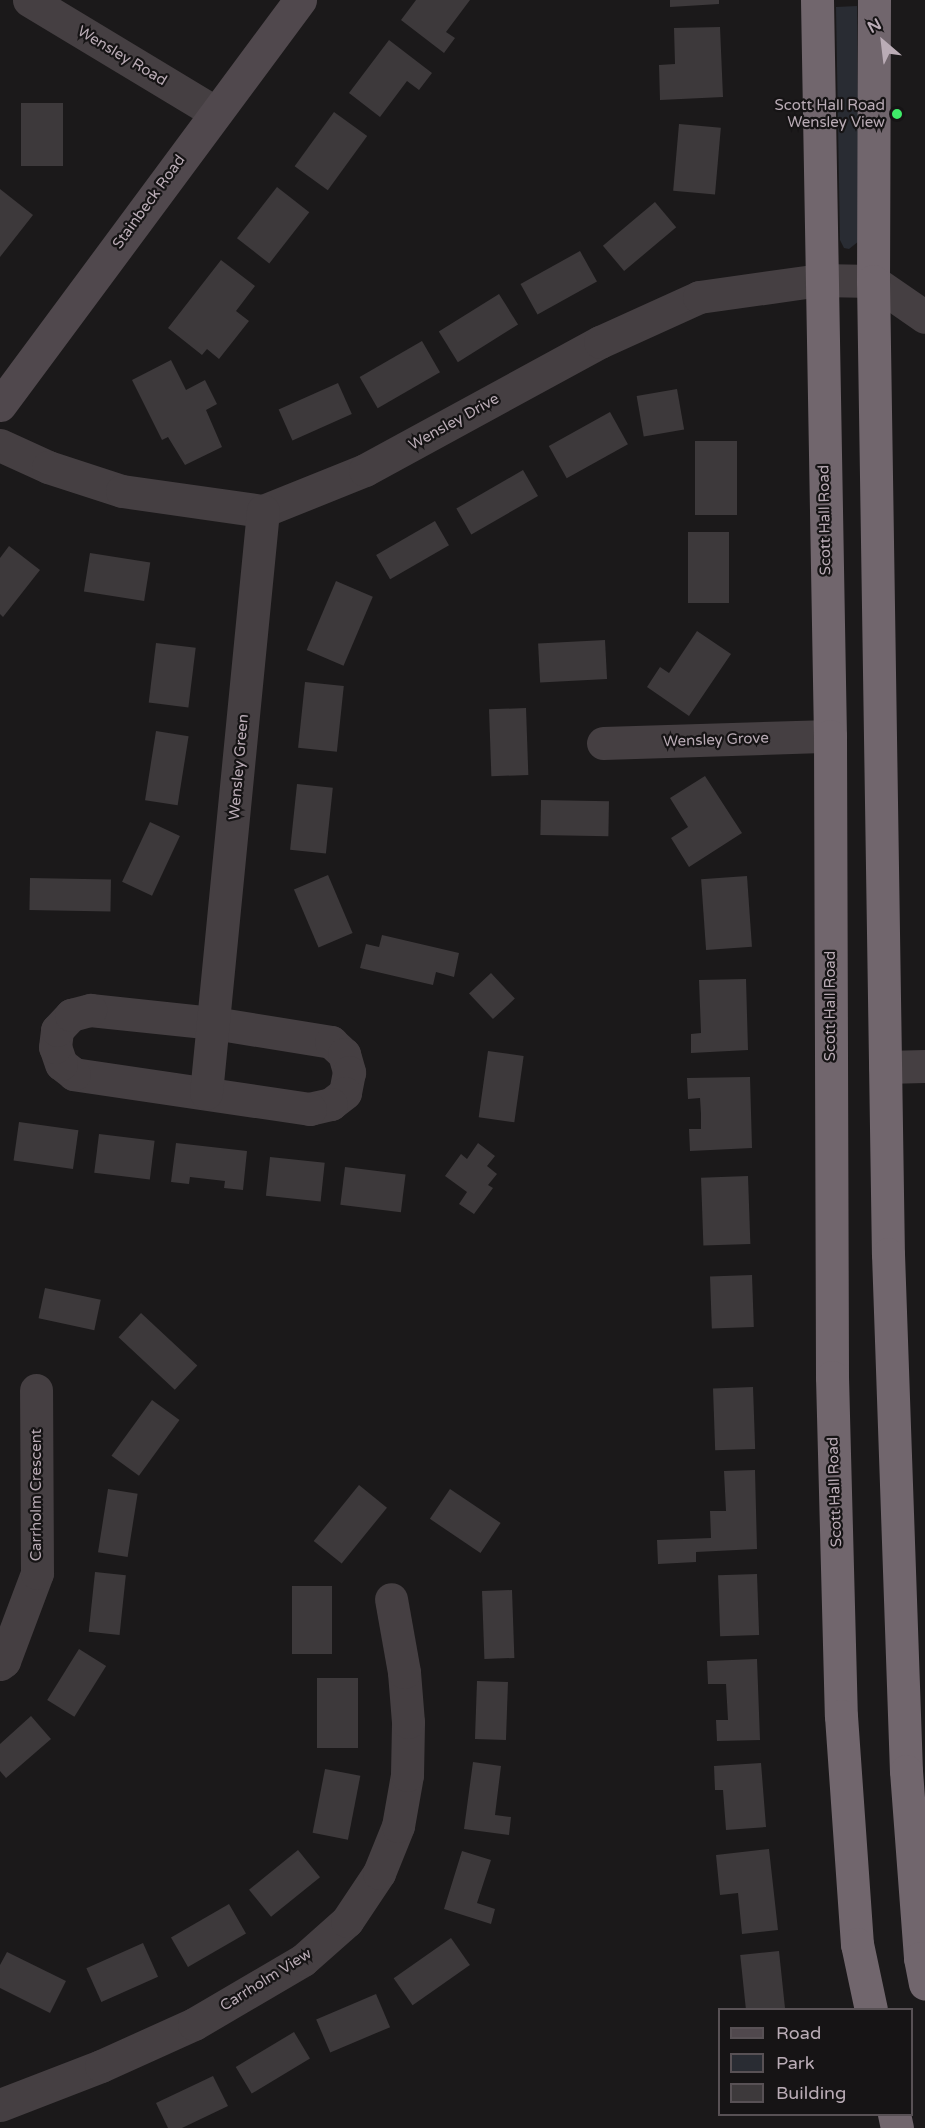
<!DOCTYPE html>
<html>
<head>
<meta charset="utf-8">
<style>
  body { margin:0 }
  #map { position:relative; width:925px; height:2128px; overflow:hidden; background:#1b191a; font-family:"Varela Round",sans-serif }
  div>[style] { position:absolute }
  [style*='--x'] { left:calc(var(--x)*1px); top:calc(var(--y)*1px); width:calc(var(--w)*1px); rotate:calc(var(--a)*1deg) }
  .green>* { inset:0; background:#292c33 }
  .building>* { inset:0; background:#3d393b; transform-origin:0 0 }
  .street>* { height:33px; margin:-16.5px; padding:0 16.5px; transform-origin:16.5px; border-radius:16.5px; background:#453f42 }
  .secondary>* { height:33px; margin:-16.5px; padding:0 16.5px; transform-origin:16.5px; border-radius:16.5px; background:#50484d }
  .highway>* { height:33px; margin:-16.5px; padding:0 16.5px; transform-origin:16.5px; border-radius:16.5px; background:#71666d }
  .dots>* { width:16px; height:16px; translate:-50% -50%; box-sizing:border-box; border:3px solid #161415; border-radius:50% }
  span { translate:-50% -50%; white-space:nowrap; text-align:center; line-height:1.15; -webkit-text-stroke:4.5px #161415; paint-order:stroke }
  .street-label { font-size:15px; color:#baacb6 }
  .poi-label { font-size:15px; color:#baacb6 }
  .right { translate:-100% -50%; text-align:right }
  .legend { position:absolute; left:718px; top:2008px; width:195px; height:108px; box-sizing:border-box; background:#161415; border:2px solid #585155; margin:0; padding:8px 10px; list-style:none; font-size:18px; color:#baacb6 }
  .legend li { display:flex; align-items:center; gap:12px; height:30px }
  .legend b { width:30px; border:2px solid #585155 }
  .north { position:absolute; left:853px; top:12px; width:60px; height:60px; -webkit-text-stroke:4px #161415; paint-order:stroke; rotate:332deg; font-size:16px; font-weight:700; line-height:24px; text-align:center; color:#baacb6 }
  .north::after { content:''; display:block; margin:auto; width:21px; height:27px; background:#baacb6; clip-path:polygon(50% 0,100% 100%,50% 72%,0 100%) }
</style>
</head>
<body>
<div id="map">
  <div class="green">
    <div style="clip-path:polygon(857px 6px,859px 241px,849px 249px,844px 248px,840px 240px,836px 7px)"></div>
  </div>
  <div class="building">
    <div style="clip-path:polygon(416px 0,470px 0,446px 32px,455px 38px,444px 53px,401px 20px)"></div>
    <div style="clip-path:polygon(670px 0,719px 0,719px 4px,670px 7px)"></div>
    <div style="clip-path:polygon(720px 27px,723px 97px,660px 100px,659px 65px,675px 64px,674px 28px)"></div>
    <div style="clip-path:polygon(389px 40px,432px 73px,419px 90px,407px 81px,380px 117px,349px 93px)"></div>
    <div style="left:21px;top:103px;width:42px;height:63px"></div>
    <div style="left:334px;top:112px;width:41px;height:67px;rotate:36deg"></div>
    <div style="left:679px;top:124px;width:42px;height:67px;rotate:5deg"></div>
    <div style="left:277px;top:187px;width:41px;height:65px;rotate:38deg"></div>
    <div style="clip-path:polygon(0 189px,33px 215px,0 257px)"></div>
    <div style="left:655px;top:202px;width:33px;height:68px;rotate:50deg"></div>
    <div style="left:580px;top:251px;width:35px;height:68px;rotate:61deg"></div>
    <div style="clip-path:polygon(221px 260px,255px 286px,236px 311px,249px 321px,219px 359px,207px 349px,202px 355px,168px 328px)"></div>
    <div style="left:499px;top:294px;width:36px;height:71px;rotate:58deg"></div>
    <div style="left:422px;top:341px;width:36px;height:72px;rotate:60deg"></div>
    <div style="clip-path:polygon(171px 360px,186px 390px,205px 380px,217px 404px,206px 410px,222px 447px,185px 465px,168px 437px,162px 440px,132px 380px)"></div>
    <div style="left:338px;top:383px;width:34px;height:65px;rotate:66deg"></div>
    <div style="left:677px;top:389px;width:41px;height:41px;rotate:80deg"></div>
    <div style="left:610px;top:412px;width:37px;height:70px;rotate:61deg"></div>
    <div style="left:695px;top:441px;width:42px;height:74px"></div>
    <div style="left:523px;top:470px;width:30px;height:77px;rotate:60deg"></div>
    <div style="left:435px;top:521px;width:28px;height:68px;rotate:60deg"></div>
    <div style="left:688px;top:532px;width:41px;height:71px"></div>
    <div style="clip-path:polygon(9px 546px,40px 570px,3px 617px,0 614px,0 558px)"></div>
    <div style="left:90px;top:553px;width:61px;height:39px;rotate:9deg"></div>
    <div style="left:336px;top:581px;width:40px;height:75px;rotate:23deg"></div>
    <div style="clip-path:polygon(697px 631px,731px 654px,689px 716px,647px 687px,660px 667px,669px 673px)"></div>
    <div style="left:605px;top:640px;width:39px;height:67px;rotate:87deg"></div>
    <div style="left:156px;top:643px;width:40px;height:60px;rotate:7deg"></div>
    <div style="left:305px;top:682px;width:39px;height:66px;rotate:6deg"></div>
    <div style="left:526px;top:708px;width:67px;height:37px;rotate:88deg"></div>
    <div style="left:156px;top:731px;width:33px;height:70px;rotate:9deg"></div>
    <div style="clip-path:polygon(705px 776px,742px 833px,689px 867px,671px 838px,688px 827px,670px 798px)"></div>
    <div style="left:297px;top:784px;width:36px;height:66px;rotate:6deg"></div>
    <div style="left:541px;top:800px;width:68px;height:35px;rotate:1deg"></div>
    <div style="left:150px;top:822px;width:33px;height:66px;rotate:25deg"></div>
    <div style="left:328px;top:875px;width:63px;height:37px;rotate:67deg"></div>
    <div style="left:747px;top:876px;width:71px;height:46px;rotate:86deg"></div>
    <div style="left:30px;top:878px;width:81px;height:32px;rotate:1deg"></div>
    <div style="clip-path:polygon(382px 935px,459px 953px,454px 977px,436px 972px,433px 985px,360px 968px,366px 944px,379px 947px)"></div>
    <div style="left:491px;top:973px;width:35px;height:30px;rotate:47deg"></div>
    <div style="clip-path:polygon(746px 979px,748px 1050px,691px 1053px,691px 1034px,701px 1033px,699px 980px)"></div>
    <div style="left:488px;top:1051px;width:36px;height:67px;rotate:8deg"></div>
    <div style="clip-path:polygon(750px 1077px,752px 1148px,690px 1151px,689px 1129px,701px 1129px,701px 1114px,700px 1098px,688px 1099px,687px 1078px)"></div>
    <div style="left:19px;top:1122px;width:60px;height:39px;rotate:8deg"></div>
    <div style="left:99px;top:1134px;width:56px;height:39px;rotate:7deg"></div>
    <div style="clip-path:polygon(176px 1143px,247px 1151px,243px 1190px,224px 1188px,225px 1181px,190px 1177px,189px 1184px,171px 1182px)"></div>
    <div style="clip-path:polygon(478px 1143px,495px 1156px,487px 1166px,497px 1174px,488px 1185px,493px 1188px,474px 1214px,459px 1204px,467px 1192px,445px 1176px,461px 1154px,467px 1159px)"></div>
    <div style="left:270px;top:1157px;width:55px;height:39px;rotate:6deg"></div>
    <div style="left:345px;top:1167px;width:61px;height:38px;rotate:7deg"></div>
    <div style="left:748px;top:1176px;width:68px;height:47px;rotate:88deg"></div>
    <div style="left:752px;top:1275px;width:52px;height:42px;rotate:88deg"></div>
    <div style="left:45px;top:1288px;width:57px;height:31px;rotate:12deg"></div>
    <div style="left:141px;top:1313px;width:77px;height:33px;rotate:43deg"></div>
    <div style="left:753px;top:1387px;width:62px;height:40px;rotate:88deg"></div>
    <div style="left:152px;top:1400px;width:34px;height:69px;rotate:36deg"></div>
    <div style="clip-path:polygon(755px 1470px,757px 1549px,696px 1552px,696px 1562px,658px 1564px,657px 1540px,711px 1538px,710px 1511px,726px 1511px,724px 1471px)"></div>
    <div style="left:359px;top:1485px;width:36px;height:72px;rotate:39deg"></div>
    <div style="left:108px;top:1489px;width:30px;height:64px;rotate:9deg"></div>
    <div style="left:450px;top:1489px;width:61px;height:36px;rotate:34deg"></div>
    <div style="left:95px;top:1572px;width:31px;height:60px;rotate:6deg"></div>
    <div style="left:757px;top:1574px;width:61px;height:39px;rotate:88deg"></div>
    <div style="left:292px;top:1586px;width:40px;height:68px"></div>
    <div style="left:512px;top:1590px;width:68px;height:30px;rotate:88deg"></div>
    <div style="left:79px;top:1649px;width:32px;height:60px;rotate:32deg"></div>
    <div style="clip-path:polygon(757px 1659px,760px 1740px,717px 1741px,716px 1720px,728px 1720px,726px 1684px,708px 1684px,707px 1661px)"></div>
    <div style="left:358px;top:1678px;width:70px;height:41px;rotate:90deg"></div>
    <div style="left:477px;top:1681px;width:31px;height:58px;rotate:2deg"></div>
    <div style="clip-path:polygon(31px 1716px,51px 1739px,6px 1778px,0 1771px,0 1744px)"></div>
    <div style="clip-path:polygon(473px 1762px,501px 1766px,495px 1815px,511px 1817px,509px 1835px,464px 1829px)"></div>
    <div style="clip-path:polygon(761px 1763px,766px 1827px,726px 1830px,723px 1790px,715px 1790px,714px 1766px)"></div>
    <div style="left:325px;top:1769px;width:36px;height:65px;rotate:11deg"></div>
    <div style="clip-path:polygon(769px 1849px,778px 1930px,742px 1934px,738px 1893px,720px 1895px,716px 1855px)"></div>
    <div style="left:298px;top:1850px;width:35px;height:63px;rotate:51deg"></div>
    <div style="clip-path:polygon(462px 1851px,491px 1860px,477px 1903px,495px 1909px,491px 1924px,444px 1909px)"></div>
    <div style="left:229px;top:1904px;width:34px;height:67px;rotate:60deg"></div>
    <div style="left:451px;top:1938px;width:33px;height:70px;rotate:55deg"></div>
    <div style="left:143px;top:1943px;width:37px;height:62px;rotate:66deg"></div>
    <div style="left:779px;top:1951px;width:59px;height:39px;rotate:84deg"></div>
    <div style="clip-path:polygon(7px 1952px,66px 1981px,50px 2013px,0 1988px,0 1965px)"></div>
    <div style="left:376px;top:1994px;width:36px;height:65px;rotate:67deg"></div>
    <div style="left:294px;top:2032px;width:31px;height:68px;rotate:59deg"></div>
    <div style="clip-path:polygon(213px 2076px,228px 2106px,182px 2128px,168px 2128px,156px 2103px)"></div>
  </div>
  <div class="street">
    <div style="--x:29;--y:0;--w:217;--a:31.1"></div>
    <div style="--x:0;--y:445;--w:53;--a:24.6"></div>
    <div style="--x:48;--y:467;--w:78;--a:18"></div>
    <div style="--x:122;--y:491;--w:142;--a:8.1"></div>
    <div style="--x:263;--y:511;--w:110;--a:-21.9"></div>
    <div style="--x:365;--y:470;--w:268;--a:-28.6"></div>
    <div style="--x:600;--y:342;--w:109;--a:-24.4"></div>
    <div style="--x:699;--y:297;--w:122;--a:-8"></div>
    <div style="--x:820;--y:280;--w:53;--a:1.1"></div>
    <div style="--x:873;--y:281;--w:63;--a:34.7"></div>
    <div style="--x:603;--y:743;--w:227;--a:-1.8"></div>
    <div style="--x:90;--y:1010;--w:125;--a:6"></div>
    <div style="--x:214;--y:1023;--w:119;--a:9.2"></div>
    <div style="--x:331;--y:1042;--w:18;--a:43"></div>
    <div style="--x:344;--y:1054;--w:19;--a:74"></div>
    <div style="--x:349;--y:1072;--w:21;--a:101"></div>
    <div style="--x:345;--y:1093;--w:18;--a:142"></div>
    <div style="--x:331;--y:1104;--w:22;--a:167"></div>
    <div style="--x:310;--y:1109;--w:239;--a:-171.6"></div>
    <div style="--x:74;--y:1074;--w:16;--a:-142"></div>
    <div style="--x:61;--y:1064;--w:18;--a:-109"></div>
    <div style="--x:55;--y:1047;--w:17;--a:-83"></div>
    <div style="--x:57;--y:1030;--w:21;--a:-47"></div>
    <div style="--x:71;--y:1015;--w:20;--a:-15"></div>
    <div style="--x:885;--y:1067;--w:40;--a:-1.4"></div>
    <div style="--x:206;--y:1093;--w:585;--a:-84.41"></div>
    <div style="--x:0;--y:1664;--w:5;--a:-37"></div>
    <div style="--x:4;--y:1661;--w:94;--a:-69.4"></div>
    <div style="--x:37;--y:1573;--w:183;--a:-90.3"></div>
    <div style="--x:0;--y:2105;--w:108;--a:-21.1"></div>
    <div style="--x:101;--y:2066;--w:102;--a:-24.3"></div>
    <div style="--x:194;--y:2024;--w:126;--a:-30.4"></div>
    <div style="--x:303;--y:1960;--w:59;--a:-41.6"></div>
    <div style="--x:347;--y:1921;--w:58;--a:-56.3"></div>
    <div style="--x:379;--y:1873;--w:51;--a:-68"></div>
    <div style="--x:398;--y:1826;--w:52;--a:-80"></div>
    <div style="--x:407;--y:1775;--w:53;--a:-88.9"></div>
    <div style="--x:408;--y:1722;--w:50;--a:-94.6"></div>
    <div style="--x:404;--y:1672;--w:74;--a:-100.1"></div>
  </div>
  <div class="secondary">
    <div style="--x:0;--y:405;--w:504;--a:-53.47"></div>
  </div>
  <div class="highway">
    <div style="--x:817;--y:0;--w:736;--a:88.99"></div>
    <div style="--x:830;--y:736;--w:641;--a:89.82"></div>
    <div style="--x:832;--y:1377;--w:339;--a:88.5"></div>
    <div style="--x:841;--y:1716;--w:229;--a:86"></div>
    <div style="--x:857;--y:1944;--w:67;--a:78"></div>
    <div style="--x:874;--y:0;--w:281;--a:90.2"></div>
    <div style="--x:873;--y:281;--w:973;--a:89.12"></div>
    <div style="--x:888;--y:1254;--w:517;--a:88.01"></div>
    <div style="--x:906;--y:1771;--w:188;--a:85.7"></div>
    <div style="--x:920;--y:1958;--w:26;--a:79"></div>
    <div style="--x:894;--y:2114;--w:14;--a:78"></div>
  </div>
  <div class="dots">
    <div style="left:897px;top:114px;background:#3fed69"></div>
  </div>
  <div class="street-label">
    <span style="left:122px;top:56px;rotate:31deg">Wensley Road</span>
    <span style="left:149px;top:202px;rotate:-54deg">Stainbeck Road</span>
    <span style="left:454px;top:422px;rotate:-29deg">Wensley Drive</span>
    <span style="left:825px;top:520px;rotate:-91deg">Scott Hall Road</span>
    <span style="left:716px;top:740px;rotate:-2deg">Wensley Grove</span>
    <span style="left:239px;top:767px;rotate:-85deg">Wensley Green</span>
    <span style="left:831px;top:1006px;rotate:-90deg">Scott Hall Road</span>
    <span style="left:835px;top:1492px;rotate:-92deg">Scott Hall Road</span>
    <span style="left:37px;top:1495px;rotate:-90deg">Carrholm Crescent</span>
    <span style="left:266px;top:1980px;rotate:-32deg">Carrholm View</span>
  </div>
  <div class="poi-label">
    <span class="right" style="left:885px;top:114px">Scott Hall Road<br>Wensley View</span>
  </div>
  <ul class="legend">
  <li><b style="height:8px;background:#50484d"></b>Road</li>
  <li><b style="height:16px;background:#292c33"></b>Park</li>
  <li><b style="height:16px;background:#3d393b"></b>Building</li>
  </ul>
  <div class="north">N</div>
</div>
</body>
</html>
